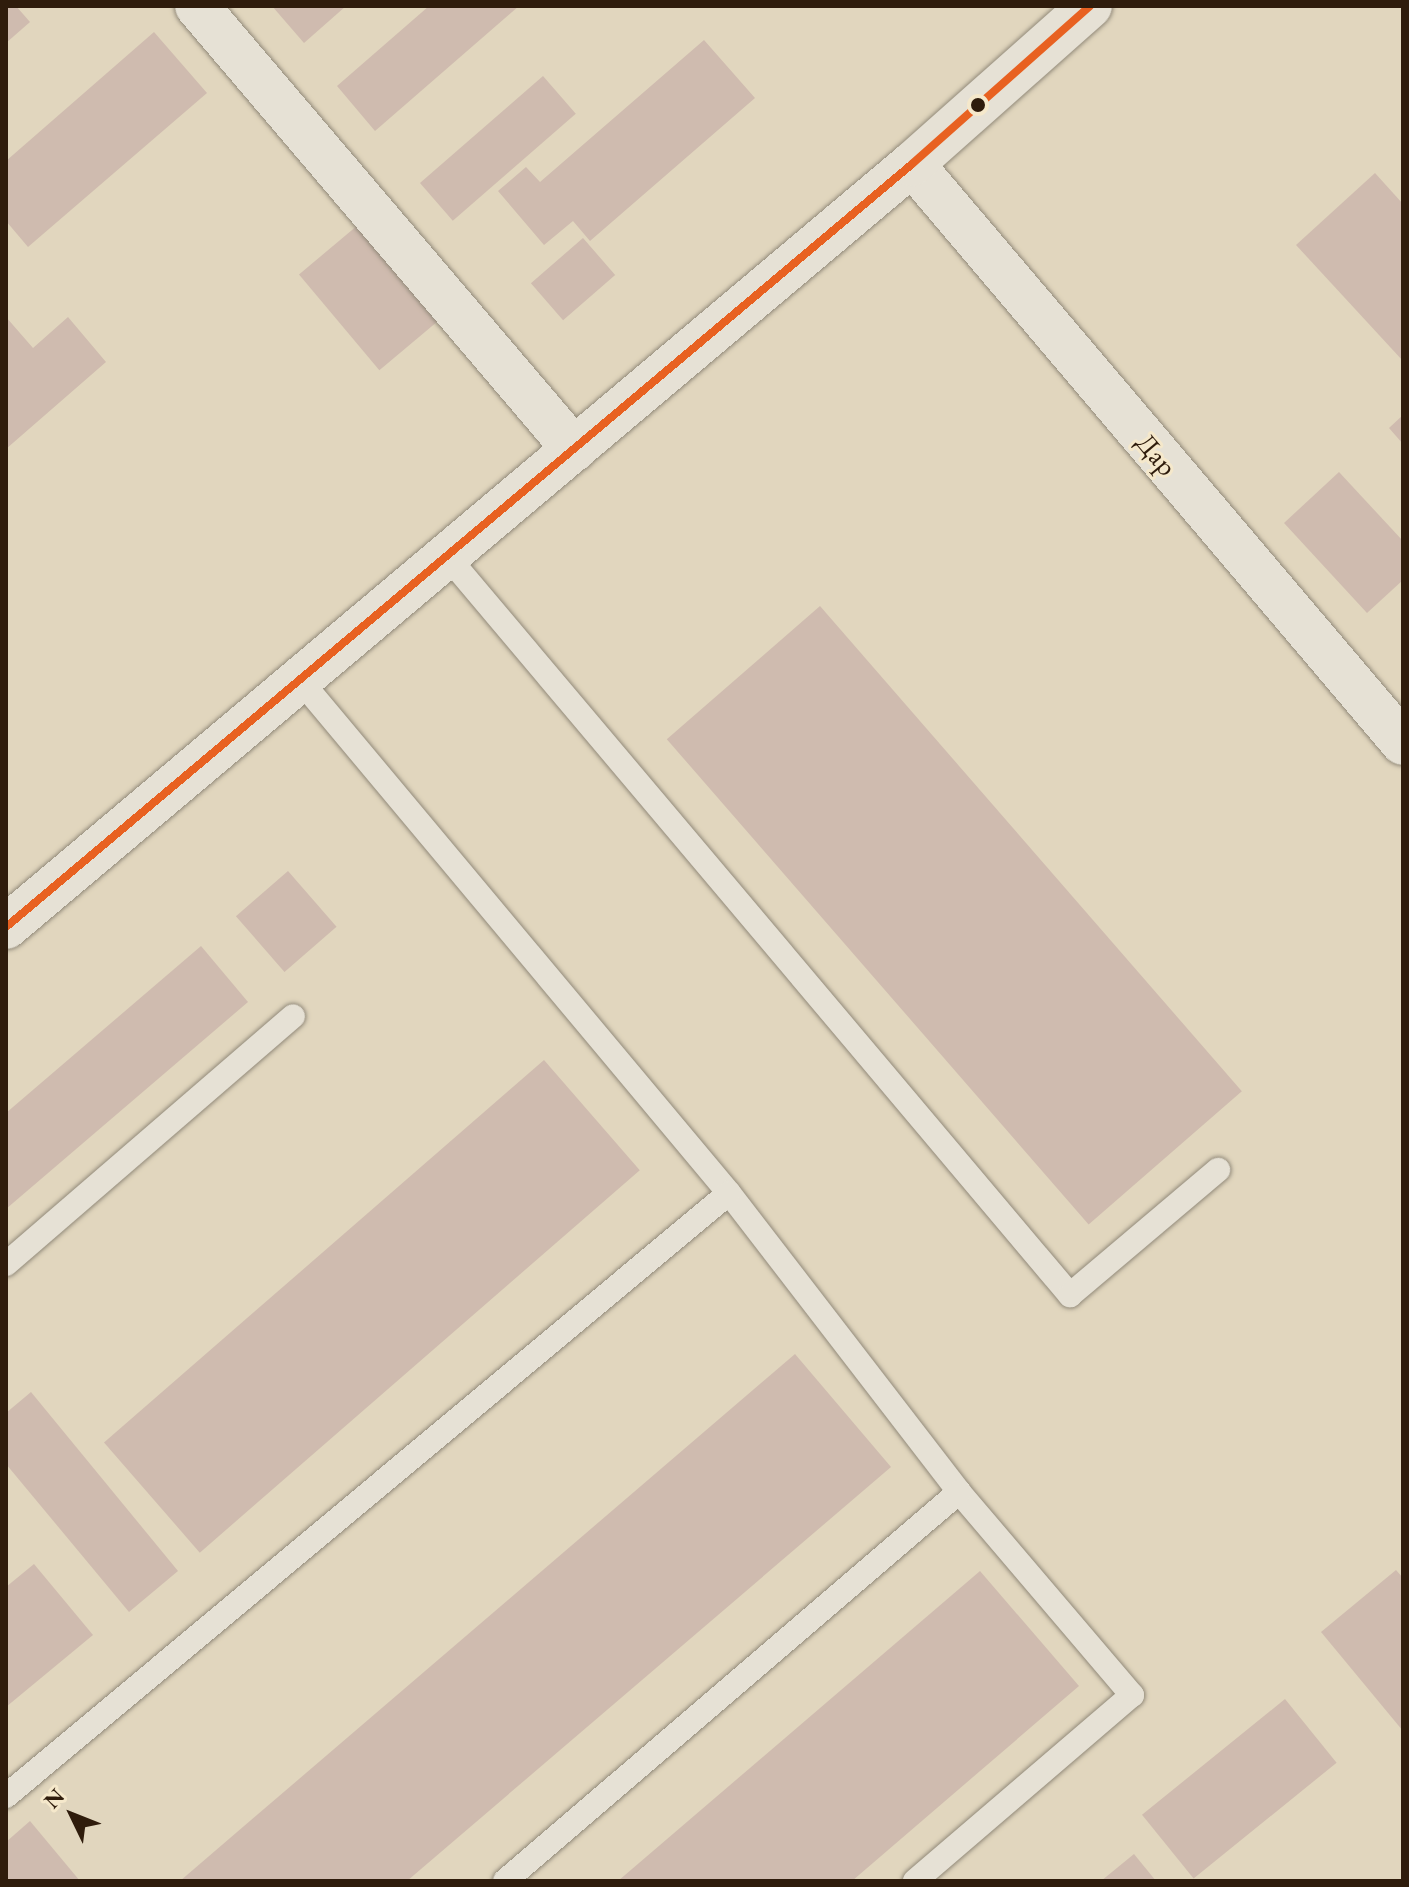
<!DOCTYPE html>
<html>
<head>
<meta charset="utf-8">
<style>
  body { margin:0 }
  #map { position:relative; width:1409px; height:1887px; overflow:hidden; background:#e1d6be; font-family:"EB Garamond",serif }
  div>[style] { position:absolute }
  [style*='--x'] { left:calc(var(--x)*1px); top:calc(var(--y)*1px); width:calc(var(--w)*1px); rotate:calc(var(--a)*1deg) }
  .building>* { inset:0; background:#cfbbaf; transform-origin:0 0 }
  .roads { filter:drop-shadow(0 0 2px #928a7a) drop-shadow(0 0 2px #928a7a) }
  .service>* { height:24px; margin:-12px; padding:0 12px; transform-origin:12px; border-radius:12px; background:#e6e1d5 }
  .minor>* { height:44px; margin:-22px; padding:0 22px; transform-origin:22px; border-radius:22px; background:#e6e1d5 }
  .tertiary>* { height:44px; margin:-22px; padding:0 22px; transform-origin:22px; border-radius:22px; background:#e6e1d5 }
  .bus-1>* { height:8px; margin:-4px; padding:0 4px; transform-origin:4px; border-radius:4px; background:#e86121 }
  .dots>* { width:22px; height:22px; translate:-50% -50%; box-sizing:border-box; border:4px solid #f5e8cb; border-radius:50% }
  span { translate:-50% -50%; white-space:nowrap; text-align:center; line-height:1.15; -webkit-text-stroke:6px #f5e8cb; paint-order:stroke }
  .street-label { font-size:28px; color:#2f1c0c }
  .frame { position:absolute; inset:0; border:8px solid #2f1c0c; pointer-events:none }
  .north { position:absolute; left:32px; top:1775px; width:80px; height:80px; -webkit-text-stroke:6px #f5e8cb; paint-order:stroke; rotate:313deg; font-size:22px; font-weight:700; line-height:32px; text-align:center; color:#2f1c0c }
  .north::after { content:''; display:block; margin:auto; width:28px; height:36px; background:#2f1c0c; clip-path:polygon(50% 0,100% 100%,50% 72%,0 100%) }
</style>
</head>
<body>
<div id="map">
  <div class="building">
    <div style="clip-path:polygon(6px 6px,16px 6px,30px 22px,6px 43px)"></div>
    <div style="clip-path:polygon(272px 6px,346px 6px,304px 43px)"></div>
    <div style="clip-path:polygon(429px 6px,519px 6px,375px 131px,337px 86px)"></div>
    <div style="clip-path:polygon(154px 32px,207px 93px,28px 247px,6px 221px,6px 161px)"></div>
    <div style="clip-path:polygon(704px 40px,755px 98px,590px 241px,573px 221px,544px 245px,498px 191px,526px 167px,540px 182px)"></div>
    <div style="left:543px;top:76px;width:50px;height:163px;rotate:49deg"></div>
    <div style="clip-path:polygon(1375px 173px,1403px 204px,1403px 361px,1296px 245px)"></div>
    <div style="left:358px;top:225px;width:125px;height:77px;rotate:50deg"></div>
    <div style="left:583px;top:238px;width:49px;height:69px;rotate:49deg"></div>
    <div style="clip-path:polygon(6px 317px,33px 348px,68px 317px,106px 362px,6px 449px)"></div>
    <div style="clip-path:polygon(1403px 415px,1403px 444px,1389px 428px)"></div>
    <div style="clip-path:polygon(1339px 472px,1403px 541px,1403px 580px,1367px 613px,1284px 523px)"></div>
    <div style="left:820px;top:606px;width:643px;height:203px;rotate:49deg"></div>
    <div style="left:288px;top:871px;width:74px;height:69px;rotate:49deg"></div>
    <div style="clip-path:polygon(201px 946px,248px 1002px,6px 1209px,6px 1113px)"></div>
    <div style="left:544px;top:1060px;width:146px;height:583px;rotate:49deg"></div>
    <div style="clip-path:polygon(795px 1354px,891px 1467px,407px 1881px,180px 1881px)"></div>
    <div style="clip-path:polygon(31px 1392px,178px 1571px,129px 1612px,6px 1464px,6px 1413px)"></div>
    <div style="clip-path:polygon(34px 1564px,93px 1635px,6px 1707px,6px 1587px)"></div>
    <div style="clip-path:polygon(1396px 1570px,1403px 1578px,1403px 1731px,1321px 1632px)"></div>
    <div style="clip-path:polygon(980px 1571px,1079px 1686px,852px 1881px,618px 1881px)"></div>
    <div style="left:1285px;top:1699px;width:82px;height:184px;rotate:51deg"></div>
    <div style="clip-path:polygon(30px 1821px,80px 1881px,6px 1881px,6px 1842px)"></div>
    <div style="clip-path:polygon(1134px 1854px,1156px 1881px,1101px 1881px)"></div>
  </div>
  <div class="roads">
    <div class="service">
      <div style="--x:447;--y:556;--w:967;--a:49.87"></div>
      <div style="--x:1070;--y:1295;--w:194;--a:-40.2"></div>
      <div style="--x:300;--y:680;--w:669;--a:50.1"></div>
      <div style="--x:729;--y:1193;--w:377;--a:52.4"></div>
      <div style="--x:959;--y:1492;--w:267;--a:49.6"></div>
      <div style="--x:1132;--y:1695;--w:286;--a:139.4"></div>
      <div style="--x:6;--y:1264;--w:379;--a:-40.8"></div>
      <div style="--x:6;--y:1796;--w:941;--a:-39.83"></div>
      <div style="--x:505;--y:1881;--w:598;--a:-40.59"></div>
    </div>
    <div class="minor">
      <div style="--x:197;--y:6;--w:582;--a:49.6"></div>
      <div style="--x:912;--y:164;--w:759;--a:49.7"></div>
    </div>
    <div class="tertiary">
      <div style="--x:6;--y:927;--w:1184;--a:-40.1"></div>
      <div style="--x:912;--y:164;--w:238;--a:-41.6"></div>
    </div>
  </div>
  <div class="bus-1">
    <div style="--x:6;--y:927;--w:1184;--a:-40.1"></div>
    <div style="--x:912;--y:164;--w:238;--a:-41.6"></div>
  </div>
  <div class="dots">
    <div style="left:978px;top:105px;background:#2f1c0c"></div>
  </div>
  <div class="street-label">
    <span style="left:1157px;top:454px;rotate:50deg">Дар</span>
  </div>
  <div class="frame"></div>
  <div class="north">N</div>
</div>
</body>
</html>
